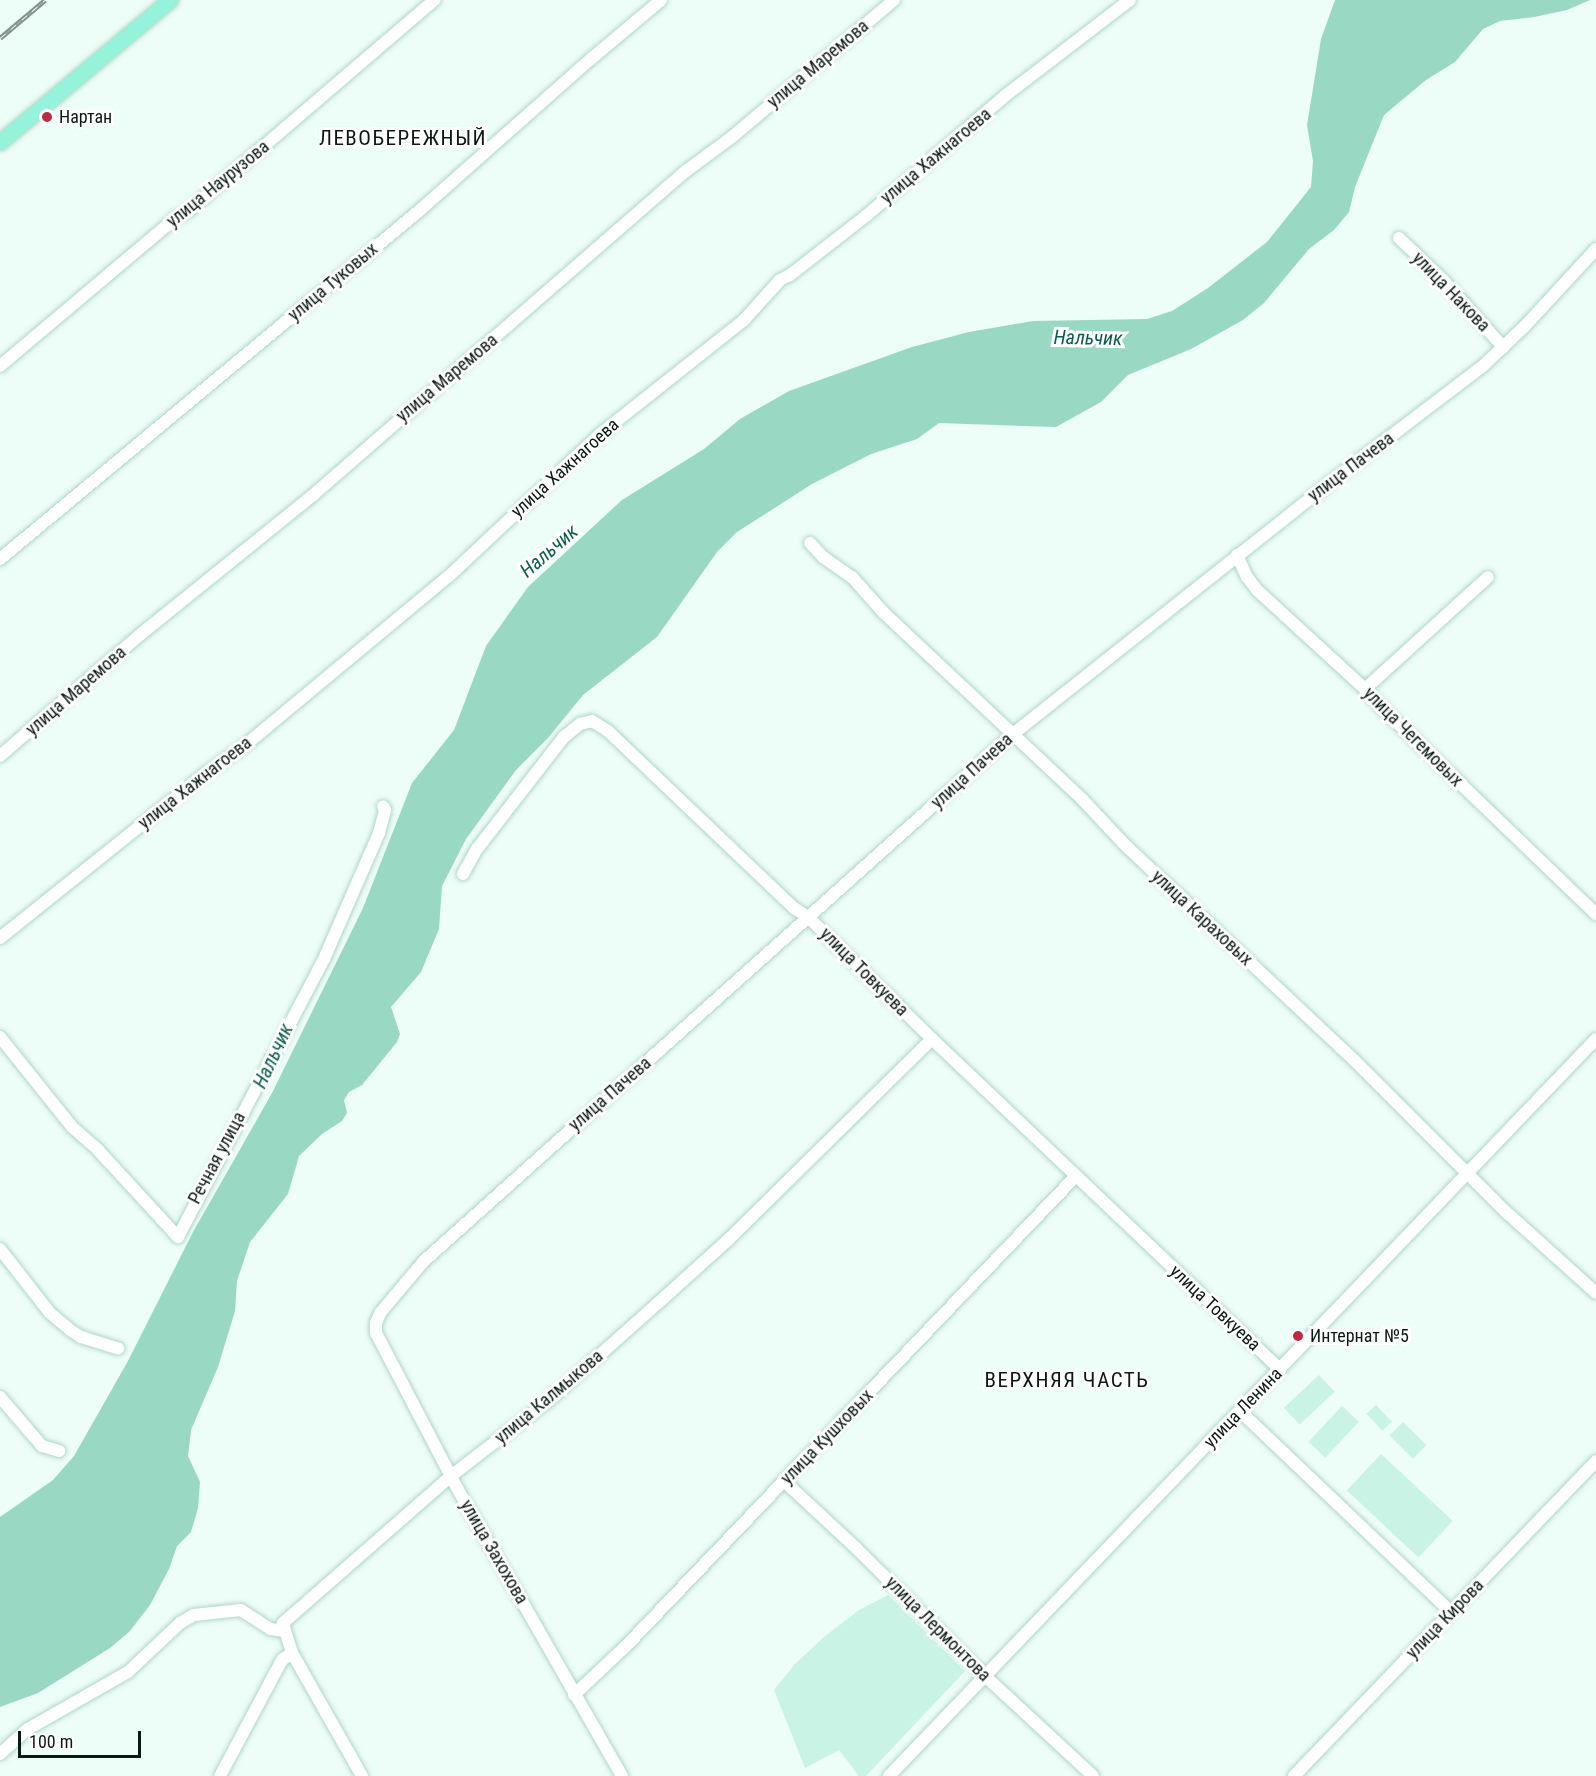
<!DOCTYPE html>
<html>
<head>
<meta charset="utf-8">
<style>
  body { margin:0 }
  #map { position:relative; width:1596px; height:1776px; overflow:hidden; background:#edfdf7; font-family:"Roboto Condensed",sans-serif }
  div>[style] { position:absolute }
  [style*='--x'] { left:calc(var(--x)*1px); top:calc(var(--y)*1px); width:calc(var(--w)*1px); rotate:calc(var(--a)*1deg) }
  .green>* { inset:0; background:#c9f3e4; transform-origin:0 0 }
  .water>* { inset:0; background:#99d8c3 }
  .roads { filter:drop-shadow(0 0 2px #afd7c9) drop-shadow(0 0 2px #afd7c9) }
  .minor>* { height:12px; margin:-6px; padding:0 6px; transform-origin:6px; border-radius:6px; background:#fff }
  .major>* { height:15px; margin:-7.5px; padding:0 7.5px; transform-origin:7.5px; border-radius:7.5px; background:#94f3da }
  .rail>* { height:4.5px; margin-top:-2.25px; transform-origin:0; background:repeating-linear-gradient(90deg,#fff 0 7px,#82918c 0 14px); box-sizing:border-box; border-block:2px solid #82918c }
  .dots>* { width:16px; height:16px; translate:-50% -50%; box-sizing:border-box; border:3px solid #fff; border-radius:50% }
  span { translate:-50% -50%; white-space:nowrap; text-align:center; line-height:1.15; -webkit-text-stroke:6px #fff; paint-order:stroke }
  .street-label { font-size:18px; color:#0a1914 }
  .poi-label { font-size:18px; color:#0a1914 }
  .left { translate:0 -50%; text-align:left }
  .water-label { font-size:20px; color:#0b5e4b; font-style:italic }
  .quarter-label { font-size:21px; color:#0a1914; letter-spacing:1.5px }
  .scale { position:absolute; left:18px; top:1731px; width:123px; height:27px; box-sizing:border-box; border:3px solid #0a1914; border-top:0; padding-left:8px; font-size:18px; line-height:21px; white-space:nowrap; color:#0a1914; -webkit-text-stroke:4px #fff; paint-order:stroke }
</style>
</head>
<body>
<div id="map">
  <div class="green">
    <div style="left:1319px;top:1375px;width:23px;height:48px;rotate:47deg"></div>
    <div style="left:1376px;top:1405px;width:23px;height:13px;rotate:47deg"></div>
    <div style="left:1342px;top:1406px;width:23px;height:49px;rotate:43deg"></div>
    <div style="left:1403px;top:1422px;width:33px;height:19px;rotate:45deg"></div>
    <div style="left:1381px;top:1454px;width:98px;height:50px;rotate:43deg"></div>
    <div style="clip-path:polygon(888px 1595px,965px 1671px,866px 1776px,859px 1776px,839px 1750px,805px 1768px,774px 1690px,795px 1664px,824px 1637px,859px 1610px)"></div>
  </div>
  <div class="water">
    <div style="clip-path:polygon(1335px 0,1590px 0,1567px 10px,1534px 17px,1500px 21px,1483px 29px,1455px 62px,1426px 80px,1384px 115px,1355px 187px,1349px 212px,1334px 230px,1309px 249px,1264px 303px,1243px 320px,1191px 349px,1128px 375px,1101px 402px,1056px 427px,939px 423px,917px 439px,871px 454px,812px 484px,737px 532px,717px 552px,657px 637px,583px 695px,548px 738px,516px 770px,466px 839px,442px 886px,439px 929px,421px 972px,391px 1007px,400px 1034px,397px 1042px,362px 1085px,349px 1092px,344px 1100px,347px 1113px,342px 1121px,322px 1134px,299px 1156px,288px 1194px,250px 1242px,237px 1281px,235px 1311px,218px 1367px,191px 1430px,188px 1456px,200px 1482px,198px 1508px,191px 1532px,177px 1546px,169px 1569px,150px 1605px,129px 1632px,110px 1648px,38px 1693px,0 1707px,0 1517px,53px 1480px,74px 1456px,128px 1361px,193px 1232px,272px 1093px,363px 908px,412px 783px,454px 730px,486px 646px,528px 587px,622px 500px,704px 449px,740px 419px,789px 391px,912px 347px,969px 332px,1033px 321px,1147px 319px,1172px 311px,1208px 288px,1267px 242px,1311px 187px,1313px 161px,1307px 125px,1321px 39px)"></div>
  </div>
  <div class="roads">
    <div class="minor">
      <div style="--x:1399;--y:238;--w:62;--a:43.7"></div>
      <div style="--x:1444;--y:281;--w:89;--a:48.2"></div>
      <div style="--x:0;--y:366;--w:231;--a:-40.1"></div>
      <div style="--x:177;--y:217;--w:11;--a:-27"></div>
      <div style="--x:187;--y:212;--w:326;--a:-40.6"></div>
      <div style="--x:810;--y:543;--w:19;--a:47"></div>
      <div style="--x:823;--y:557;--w:35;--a:35"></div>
      <div style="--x:852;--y:577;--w:48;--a:48.4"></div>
      <div style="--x:884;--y:613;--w:272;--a:43.2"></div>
      <div style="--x:1082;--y:799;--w:63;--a:46.9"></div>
      <div style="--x:1125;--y:845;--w:316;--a:43.2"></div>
      <div style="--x:1355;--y:1061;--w:212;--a:45"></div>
      <div style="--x:1505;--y:1211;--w:122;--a:42"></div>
      <div style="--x:1237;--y:555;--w:24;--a:66"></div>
      <div style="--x:1247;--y:577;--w:16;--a:52"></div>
      <div style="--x:1257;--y:590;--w:147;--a:42.5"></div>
      <div style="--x:1365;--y:689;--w:30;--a:48"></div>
      <div style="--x:1385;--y:711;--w:293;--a:43.9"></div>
      <div style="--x:0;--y:559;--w:546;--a:-39.72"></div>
      <div style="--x:420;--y:210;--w:230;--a:-41.5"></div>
      <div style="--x:592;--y:58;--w:90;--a:-40"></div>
      <div style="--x:1365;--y:689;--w:166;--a:-42.3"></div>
      <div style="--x:0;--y:756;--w:186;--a:-40.9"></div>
      <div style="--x:141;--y:634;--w:221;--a:-38.9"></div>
      <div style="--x:313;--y:495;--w:494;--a:-41"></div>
      <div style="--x:686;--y:171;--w:57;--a:-36.5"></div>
      <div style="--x:732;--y:137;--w:212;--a:-40.2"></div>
      <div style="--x:463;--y:874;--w:29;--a:-61"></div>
      <div style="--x:477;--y:849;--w:142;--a:-52.2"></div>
      <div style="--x:564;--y:737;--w:21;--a:-39"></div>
      <div style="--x:580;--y:724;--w:12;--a:-14"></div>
      <div style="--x:592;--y:721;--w:19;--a:32"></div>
      <div style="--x:608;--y:731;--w:257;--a:43.6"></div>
      <div style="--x:794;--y:908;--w:17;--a:33"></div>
      <div style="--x:808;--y:917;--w:174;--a:44.5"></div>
      <div style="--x:932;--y:1039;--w:480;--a:43.5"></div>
      <div style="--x:0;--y:938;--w:263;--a:-38.7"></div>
      <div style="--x:205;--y:774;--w:54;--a:-36"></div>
      <div style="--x:249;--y:742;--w:259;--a:-39.7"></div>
      <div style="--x:448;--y:577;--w:207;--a:-43.2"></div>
      <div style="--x:599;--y:435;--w:185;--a:-38.4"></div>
      <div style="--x:744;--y:320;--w:54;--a:-48"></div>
      <div style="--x:780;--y:280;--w:11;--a:-27"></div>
      <div style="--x:790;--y:275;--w:98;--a:-37.9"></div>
      <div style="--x:867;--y:215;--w:184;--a:-40.8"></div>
      <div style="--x:1006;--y:95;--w:156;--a:-37.5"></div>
      <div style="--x:0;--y:1037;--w:115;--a:51.3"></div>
      <div style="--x:72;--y:1127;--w:35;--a:41"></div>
      <div style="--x:98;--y:1150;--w:118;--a:47.4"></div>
      <div style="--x:178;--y:1237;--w:314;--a:-62.3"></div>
      <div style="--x:324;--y:959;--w:137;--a:-66.4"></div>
      <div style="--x:379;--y:833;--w:24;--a:-75"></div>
      <div style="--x:385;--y:810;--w:4;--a:-117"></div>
      <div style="--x:0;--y:1249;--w:81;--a:52"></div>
      <div style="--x:50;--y:1313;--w:26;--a:40"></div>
      <div style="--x:70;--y:1330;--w:13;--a:32"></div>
      <div style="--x:81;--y:1337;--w:39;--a:17"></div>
      <div style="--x:0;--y:1397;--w:65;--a:49.4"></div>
      <div style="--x:42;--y:1446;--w:18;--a:16"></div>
      <div style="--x:1240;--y:1411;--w:291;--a:43.6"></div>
      <div style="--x:785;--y:1482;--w:97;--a:42.9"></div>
      <div style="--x:856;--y:1548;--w:182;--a:44.8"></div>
      <div style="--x:985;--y:1676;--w:147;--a:42.8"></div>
      <div style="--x:574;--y:1695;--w:71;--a:-43.3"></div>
      <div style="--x:626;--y:1646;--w:651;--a:-46.25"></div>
      <div style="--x:0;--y:1754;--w:38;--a:-42"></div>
      <div style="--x:28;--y:1729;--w:115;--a:-29.7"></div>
      <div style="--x:128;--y:1672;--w:71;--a:-43.3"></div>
      <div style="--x:180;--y:1623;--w:16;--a:-30"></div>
      <div style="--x:194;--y:1615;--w:47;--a:-6.1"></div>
      <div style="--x:241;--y:1610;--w:35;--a:33"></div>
      <div style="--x:270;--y:1629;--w:14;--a:8"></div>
      <div style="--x:220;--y:1776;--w:132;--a:-61.9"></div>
      <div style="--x:282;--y:1660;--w:12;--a:-35"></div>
      <div style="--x:362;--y:1776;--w:142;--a:-119.6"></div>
      <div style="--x:292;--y:1653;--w:31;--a:-107"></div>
      <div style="--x:283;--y:1623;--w:223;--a:-41.2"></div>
      <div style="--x:451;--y:1476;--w:123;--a:-37.7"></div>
      <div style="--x:548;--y:1401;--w:146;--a:-41.7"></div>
      <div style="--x:657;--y:1304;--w:97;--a:-42.1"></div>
      <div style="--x:729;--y:1239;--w:285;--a:-44.6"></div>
      <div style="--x:622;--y:1776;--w:336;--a:-119.8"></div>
      <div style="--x:455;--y:1484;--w:170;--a:-117.6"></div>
      <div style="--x:376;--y:1333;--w:10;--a:-90"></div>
      <div style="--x:376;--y:1323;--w:12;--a:-66"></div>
      <div style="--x:381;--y:1312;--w:67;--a:-49.9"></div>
      <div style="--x:424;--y:1261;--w:790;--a:-41.82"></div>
      <div style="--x:1013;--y:734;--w:402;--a:-38.4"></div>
      <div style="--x:1328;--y:484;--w:196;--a:-37.3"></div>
      <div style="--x:1484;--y:365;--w:57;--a:-43.6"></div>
      <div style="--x:1525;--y:326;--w:105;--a:-47.3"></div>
      <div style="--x:889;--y:1776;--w:1021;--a:-46.19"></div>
      <div style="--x:1294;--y:1776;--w:436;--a:-46.2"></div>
    </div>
    <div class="major">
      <div style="--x:0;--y:142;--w:222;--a:-39.9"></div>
    </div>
  </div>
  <div class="rail">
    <div style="--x:0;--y:38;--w:59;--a:-40.2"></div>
  </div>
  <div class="dots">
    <div style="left:47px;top:117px;background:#bb2a3e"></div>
    <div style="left:1298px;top:1336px;background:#bb2a3e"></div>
  </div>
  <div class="street-label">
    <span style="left:818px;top:64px;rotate:-40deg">улица Маремова</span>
    <span style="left:936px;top:156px;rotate:-40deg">улица Хажнагоева</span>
    <span style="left:218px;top:184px;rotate:-39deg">улица Наурузова</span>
    <span style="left:333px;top:282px;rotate:-40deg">улица Туковых</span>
    <span style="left:1451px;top:292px;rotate:46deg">улица Накова</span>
    <span style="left:447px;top:378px;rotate:-40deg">улица Маремова</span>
    <span style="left:1351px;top:467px;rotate:-37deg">улица Пачева</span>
    <span style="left:565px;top:468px;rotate:-42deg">улица Хажнагоева</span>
    <span style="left:76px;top:691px;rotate:-41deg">улица Маремова</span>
    <span style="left:1413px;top:737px;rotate:45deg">улица Чегемовых</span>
    <span style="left:972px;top:771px;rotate:-42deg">улица Пачева</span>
    <span style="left:195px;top:783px;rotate:-38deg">улица Хажнагоева</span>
    <span style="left:1202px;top:918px;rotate:43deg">улица Караховых</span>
    <span style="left:864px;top:972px;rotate:45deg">улица Товкуева</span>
    <span style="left:610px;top:1094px;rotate:-41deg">улица Пачева</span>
    <span style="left:217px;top:1158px;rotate:-62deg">Речная улица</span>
    <span style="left:1215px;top:1308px;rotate:43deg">улица Товкуева</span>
    <span style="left:549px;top:1397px;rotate:-40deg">улица Калмыкова</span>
    <span style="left:1243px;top:1408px;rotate:-46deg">улица Ленина</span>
    <span style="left:827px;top:1437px;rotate:-46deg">улица Кушховых</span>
    <span style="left:494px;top:1552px;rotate:60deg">улица Захохова</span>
    <span style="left:1445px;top:1619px;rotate:-46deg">улица Кирова</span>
    <span style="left:938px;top:1629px;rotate:45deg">улица Лермонтова</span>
  </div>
  <div class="poi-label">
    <span class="left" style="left:59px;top:117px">Нартан</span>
    <span class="left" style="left:1310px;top:1336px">Интернат №5</span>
  </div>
  <div class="water-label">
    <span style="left:1088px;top:338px;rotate:1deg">Нальчик</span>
    <span style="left:549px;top:551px;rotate:-41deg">Нальчик</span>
    <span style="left:273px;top:1056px;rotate:-65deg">Нальчик</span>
  </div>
  <div class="quarter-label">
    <span style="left:403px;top:138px">ЛЕВОБЕРЕЖНЫЙ</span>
    <span style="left:1067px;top:1380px">ВЕРХНЯЯ ЧАСТЬ</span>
  </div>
  <div class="scale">100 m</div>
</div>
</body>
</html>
